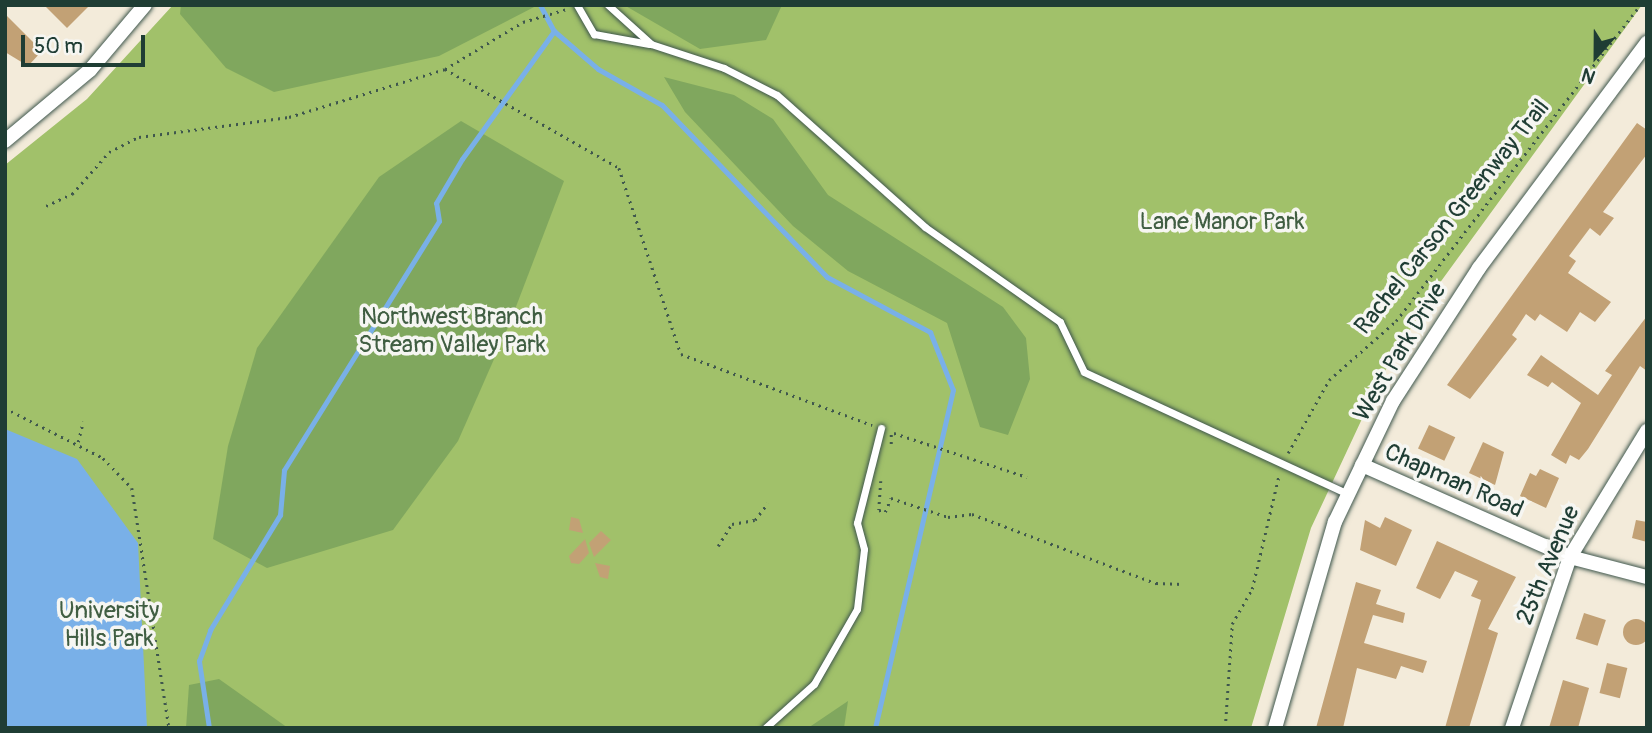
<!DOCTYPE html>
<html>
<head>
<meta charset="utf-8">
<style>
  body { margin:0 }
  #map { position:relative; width:1652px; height:733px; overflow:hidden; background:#f3ebda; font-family:Pangolin,sans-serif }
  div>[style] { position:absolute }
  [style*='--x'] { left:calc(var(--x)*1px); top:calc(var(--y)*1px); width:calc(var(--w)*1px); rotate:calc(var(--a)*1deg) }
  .green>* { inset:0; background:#a1c16a }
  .forest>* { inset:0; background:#80a75e }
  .water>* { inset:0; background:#79b0e8 }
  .stream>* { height:5px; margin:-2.5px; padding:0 2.5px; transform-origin:2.5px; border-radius:2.5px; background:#79b0e8 }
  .building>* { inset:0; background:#c2a175; transform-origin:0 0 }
  .round { border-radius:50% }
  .path>* { height:2.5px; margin-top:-1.25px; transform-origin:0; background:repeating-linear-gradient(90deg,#3f574d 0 2px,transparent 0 7px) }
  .roads { filter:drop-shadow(0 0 2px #3f574d) drop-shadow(0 0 2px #3f574d) }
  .lane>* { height:7px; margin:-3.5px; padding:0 3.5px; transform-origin:3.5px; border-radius:3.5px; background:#fff }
  .street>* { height:14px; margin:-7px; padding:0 7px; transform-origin:7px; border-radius:7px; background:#fff }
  span { translate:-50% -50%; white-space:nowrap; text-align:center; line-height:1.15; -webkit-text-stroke:7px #f6f6f2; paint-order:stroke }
  .street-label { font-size:24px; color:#1f3d34 }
  .park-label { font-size:24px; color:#405e42 }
  .frame { position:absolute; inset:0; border:7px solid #1f3d34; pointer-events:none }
  .north { position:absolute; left:1561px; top:21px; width:70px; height:70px; -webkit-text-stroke:5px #f6f6f2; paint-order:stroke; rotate:201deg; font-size:19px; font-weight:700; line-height:28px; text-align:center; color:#1f3d34 }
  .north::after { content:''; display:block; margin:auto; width:24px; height:32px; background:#1f3d34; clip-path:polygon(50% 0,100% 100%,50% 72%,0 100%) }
  .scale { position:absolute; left:21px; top:35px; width:124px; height:32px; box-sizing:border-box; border:4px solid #1f3d34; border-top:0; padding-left:9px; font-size:21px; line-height:24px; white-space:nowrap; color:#1f3d34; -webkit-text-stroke:5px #f6f6f2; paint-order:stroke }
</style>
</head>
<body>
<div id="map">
  <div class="green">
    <div style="clip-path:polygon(173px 5px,1642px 5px,1431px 295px,1382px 376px,1311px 528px,1251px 728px,5px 728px,5px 165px,87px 99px)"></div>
  </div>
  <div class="forest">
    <div style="clip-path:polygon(181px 5px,538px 5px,439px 56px,274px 92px,226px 68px,180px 14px)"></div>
    <div style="clip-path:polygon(624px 5px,782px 5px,766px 40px,700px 49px)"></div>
    <div style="clip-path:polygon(664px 77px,734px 95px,773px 119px,828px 195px,1003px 307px,1026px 338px,1030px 379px,1008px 435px,980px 427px,947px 323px,848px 271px,793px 226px,685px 112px)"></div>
    <div style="clip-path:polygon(461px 121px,564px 181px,509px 325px,458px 441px,393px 530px,267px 568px,213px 539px,228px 446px,257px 348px,379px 177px)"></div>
    <div style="clip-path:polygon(219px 679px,288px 728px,186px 728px,189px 685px)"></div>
    <div style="clip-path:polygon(848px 701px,844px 728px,808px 728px)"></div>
  </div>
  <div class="water">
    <div style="clip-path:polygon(5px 429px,77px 459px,138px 543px,147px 728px,5px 728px)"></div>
  </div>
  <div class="stream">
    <div style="--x:540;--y:5;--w:30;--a:62"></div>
    <div style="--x:554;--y:31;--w:58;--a:40.8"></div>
    <div style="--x:598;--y:69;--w:73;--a:29.4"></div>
    <div style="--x:662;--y:105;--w:238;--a:46.2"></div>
    <div style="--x:827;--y:277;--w:117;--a:28.1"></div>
    <div style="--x:930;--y:332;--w:62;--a:68.4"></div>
    <div style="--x:953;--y:390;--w:347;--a:103"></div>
    <div style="--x:209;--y:728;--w:68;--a:-98.5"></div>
    <div style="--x:199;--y:661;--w:33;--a:-70"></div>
    <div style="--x:210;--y:630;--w:135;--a:-58.7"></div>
    <div style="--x:280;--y:515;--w:45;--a:-84.9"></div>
    <div style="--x:284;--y:470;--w:293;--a:-58.1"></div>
    <div style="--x:439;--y:221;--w:18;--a:-99"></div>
    <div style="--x:436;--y:203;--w:51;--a:-59.4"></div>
    <div style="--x:462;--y:159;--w:158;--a:-54.3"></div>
  </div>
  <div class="building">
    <div style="clip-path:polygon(44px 5px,90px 5px,67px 28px)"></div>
    <div style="clip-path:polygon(5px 14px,42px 51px,28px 66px,5px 52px)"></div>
    <div style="clip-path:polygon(1637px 123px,1647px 130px,1647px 154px,1603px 212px,1614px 218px,1600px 236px,1590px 228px,1569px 256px,1576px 261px,1568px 273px,1611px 302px,1595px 322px,1580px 312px,1567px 332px,1540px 314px,1535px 321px,1526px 314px,1512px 335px,1517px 339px,1470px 399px,1447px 385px)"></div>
    <div style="clip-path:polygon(1647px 316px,1647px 371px,1640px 366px,1588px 449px,1579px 460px,1570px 455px,1566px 464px,1551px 455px,1581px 403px,1552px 382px,1548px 387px,1527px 375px,1541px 355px,1598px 395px,1612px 375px,1605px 371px)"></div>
    <div style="left:1429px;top:425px;width:29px;height:26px;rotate:25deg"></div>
    <div style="clip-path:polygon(1483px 442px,1504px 452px,1495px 485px,1469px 473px)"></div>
    <div style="clip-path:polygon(1540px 469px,1559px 478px,1546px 508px,1520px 496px,1530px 473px,1536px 476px)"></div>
    <div style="clip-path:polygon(571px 517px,579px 519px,583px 533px,569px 530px)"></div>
    <div style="clip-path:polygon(1385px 517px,1412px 530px,1396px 566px,1360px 550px,1365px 520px,1380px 528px)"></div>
    <div style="clip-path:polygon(1636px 520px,1647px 522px,1647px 542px,1632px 538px)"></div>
    <div style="clip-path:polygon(601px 531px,611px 540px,594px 557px,589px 543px)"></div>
    <div style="clip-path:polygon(585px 539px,589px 553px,579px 564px,571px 563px,569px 556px)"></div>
    <div style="clip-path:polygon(1437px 541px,1516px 577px,1488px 629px,1498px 633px,1469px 728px,1445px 728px,1481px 600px,1471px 596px,1478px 581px,1455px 571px,1440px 599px,1416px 588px)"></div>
    <div style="clip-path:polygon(595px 563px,610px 566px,608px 579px,600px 577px)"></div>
    <div style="clip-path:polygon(1356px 582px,1381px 590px,1376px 604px,1405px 613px,1403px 623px,1373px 615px,1364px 643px,1427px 661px,1423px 673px,1401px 666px,1396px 679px,1357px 668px,1343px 728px,1316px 728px)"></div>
    <div style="left:1584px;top:613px;width:23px;height:27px;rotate:18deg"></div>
    <div class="round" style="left:1623px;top:619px;width:26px;height:26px"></div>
    <div style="left:1607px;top:663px;width:21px;height:31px;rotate:14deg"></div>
    <div style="clip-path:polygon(1563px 680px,1589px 688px,1578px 728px,1549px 728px)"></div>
  </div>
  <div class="path">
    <div style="--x:445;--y:69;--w:200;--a:29.6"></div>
    <div style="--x:619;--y:168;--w:196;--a:71.6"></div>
    <div style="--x:681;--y:354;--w:204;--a:20.4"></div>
    <div style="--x:46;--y:206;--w:29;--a:-25"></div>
    <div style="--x:72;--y:194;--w:56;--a:-48.6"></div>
    <div style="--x:109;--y:152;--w:34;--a:-27"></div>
    <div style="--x:139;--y:137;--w:151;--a:-7.6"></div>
    <div style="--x:289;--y:117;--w:163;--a:-17.1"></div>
    <div style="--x:445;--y:69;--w:91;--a:-31.1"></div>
    <div style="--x:523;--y:22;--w:46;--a:-16.5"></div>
    <div style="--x:5;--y:408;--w:110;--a:27"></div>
    <div style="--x:103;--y:458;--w:42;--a:46"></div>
    <div style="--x:132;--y:488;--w:243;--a:81.2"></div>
    <div style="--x:894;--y:433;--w:140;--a:18.3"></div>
    <div style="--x:78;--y:442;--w:21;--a:-76"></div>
    <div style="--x:891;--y:444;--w:12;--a:-90"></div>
    <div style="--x:1288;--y:453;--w:84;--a:-60.7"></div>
    <div style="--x:1329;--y:380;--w:89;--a:-41.4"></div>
    <div style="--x:1396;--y:321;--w:399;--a:-52.3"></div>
    <div style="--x:881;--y:481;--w:29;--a:94"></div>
    <div style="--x:879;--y:510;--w:6;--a:18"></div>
    <div style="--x:885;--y:512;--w:15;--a:-67"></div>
    <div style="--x:891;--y:498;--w:60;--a:18.4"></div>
    <div style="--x:948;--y:517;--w:24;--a:-7"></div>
    <div style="--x:972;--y:514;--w:197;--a:20.6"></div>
    <div style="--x:1156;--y:583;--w:27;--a:2"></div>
    <div style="--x:718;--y:546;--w:26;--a:-58"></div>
    <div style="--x:732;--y:524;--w:23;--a:-10"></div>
    <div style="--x:755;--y:520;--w:21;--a:-53"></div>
    <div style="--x:1225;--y:728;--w:104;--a:-86.1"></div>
    <div style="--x:1232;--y:624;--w:40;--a:-60.3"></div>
    <div style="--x:1252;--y:589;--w:117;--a:-76.7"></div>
  </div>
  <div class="roads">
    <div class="lane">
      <div style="--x:577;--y:5;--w:34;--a:60"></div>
      <div style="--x:594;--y:34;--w:56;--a:10.3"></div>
      <div style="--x:608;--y:5;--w:58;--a:42.2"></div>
      <div style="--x:651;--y:44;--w:77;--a:18.2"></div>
      <div style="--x:724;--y:68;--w:59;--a:27"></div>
      <div style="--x:777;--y:95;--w:198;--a:41.7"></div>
      <div style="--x:925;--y:227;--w:165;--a:35.1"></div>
      <div style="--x:1060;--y:322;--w:55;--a:64.4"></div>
      <div style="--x:1084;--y:372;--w:291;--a:24.8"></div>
      <div style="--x:765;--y:728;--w:66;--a:-41.9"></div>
      <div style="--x:814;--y:684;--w:86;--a:-60.2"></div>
      <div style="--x:857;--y:609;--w:60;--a:-83.3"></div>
      <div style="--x:864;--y:549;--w:27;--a:-105"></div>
      <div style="--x:857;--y:523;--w:98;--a:-75.8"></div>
    </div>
    <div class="street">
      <div style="--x:5;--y:141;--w:111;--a:-39.9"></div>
      <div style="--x:90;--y:70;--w:85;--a:-49.8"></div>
      <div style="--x:1362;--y:465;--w:227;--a:23.9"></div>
      <div style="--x:1570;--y:557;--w:80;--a:14.6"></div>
      <div style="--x:1275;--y:728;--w:215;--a:-73.8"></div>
      <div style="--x:1335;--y:522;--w:134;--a:-64.4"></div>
      <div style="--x:1393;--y:401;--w:158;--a:-57.1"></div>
      <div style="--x:1479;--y:268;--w:281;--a:-53.3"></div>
      <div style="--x:1512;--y:728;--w:181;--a:-71.3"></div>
      <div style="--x:1570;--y:557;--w:148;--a:-58.6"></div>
    </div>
  </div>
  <div class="street-label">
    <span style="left:1452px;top:217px;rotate:-51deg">Rachel Carson Greenway Trail</span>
    <span style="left:1400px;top:352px;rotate:-59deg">West Park Drive</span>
    <span style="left:1454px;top:481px;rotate:24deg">Chapman Road</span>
    <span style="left:1548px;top:565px;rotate:-67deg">25th Avenue</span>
  </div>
  <div class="park-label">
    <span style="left:1222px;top:222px">Lane Manor Park</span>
    <span style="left:452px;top:331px">Northwest Branch<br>Stream Valley Park</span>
    <span style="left:109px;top:625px">University<br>Hills Park</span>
  </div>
  <div class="frame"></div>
  <div class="north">N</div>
  <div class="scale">50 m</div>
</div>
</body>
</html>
